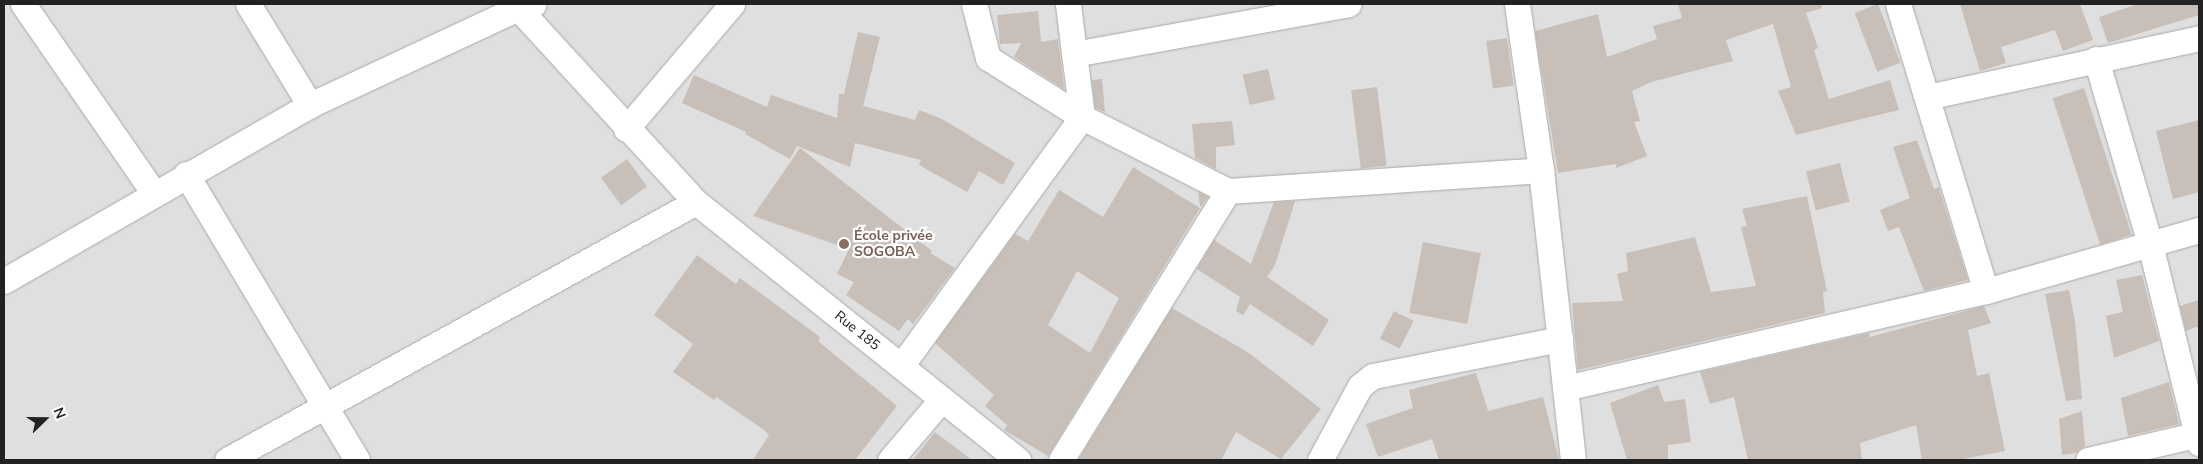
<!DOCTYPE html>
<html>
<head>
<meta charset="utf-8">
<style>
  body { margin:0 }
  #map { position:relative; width:2203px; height:464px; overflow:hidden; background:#f2efe9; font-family:"Nunito Sans",sans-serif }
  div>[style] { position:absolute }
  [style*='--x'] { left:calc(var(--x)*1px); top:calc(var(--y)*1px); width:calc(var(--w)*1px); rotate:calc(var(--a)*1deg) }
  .residential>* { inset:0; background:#e0dfdf; transform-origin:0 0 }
  .building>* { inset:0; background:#c7bfb8; transform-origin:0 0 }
  .roads { filter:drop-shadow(0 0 1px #a9a9a9) drop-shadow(0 0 1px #a9a9a9) }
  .minor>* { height:25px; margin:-12.5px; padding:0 12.5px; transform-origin:12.5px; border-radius:12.5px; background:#fff }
  .dots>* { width:14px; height:14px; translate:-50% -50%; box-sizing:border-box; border:2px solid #fff; border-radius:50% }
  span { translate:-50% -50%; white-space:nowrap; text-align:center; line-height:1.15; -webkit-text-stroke:4.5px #fff; paint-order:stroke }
  .education-label { font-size:14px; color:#785e54; font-weight:700 }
  .left { translate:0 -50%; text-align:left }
  .street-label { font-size:14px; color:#222 }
  .frame { position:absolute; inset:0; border:5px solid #222; pointer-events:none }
  .north { position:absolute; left:20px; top:394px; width:50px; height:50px; -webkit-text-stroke:4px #fff; paint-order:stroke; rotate:68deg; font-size:14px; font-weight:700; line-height:20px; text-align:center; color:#222 }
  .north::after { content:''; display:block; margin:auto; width:18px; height:22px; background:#222; clip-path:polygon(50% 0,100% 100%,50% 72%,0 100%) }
</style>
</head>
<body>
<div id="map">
  <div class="residential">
    <div style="left:4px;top:4px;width:2195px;height:456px"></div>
  </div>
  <div class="building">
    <div style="clip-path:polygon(1678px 4px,1821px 4px,1822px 8px,1806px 13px,1818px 48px,1814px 50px,1829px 99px,1890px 80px,1899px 110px,1796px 135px,1778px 91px,1791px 87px,1773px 24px,1726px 40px,1733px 61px,1651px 82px,1632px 91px,1640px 121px,1634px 122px,1647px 156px,1616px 168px,1616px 164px,1558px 173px,1535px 31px,1598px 14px,1607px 57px,1657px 39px,1653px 26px,1682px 18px)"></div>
    <div style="left:1878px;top:4px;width:63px;height:25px;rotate:69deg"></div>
    <div style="clip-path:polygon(1960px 4px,2080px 4px,2093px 40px,2063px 51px,2055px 30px,2001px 47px,2006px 63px,1980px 71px)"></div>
    <div style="clip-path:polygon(2138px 4px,2199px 4px,2199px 15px,2108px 43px,2099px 17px)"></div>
    <div style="clip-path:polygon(1038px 11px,1041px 42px,1058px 39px,1064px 89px,1014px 57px,1021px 43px,1000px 44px,997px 15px)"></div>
    <div style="clip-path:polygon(858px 32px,880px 37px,863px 106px,915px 120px,919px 110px,942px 119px,1015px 163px,1003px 185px,979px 171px,967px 192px,919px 165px,921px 160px,855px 143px,850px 167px,797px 146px,790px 159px,745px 134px,746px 132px,682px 103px,694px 75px,767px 107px,771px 95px,837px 118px,839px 94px,844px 94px)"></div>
    <div style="left:1507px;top:38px;width:48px;height:21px;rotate:82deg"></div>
    <div style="left:1268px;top:69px;width:31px;height:26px;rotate:77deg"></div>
    <div style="clip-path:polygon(1102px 79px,1105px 112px,1095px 108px,1092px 80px)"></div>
    <div style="left:1377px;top:87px;width:79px;height:26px;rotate:83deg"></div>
    <div style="left:2084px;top:88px;width:154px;height:33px;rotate:72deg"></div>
    <div style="clip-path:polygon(2199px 120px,2199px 192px,2173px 199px,2156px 131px)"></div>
    <div style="clip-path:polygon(1232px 121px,1235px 145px,1216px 147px,1216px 169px,1195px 158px,1192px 124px)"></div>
    <div style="clip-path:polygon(1917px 140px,1934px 189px,1939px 187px,1940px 191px,1968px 280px,1924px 291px,1899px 227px,1888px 231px,1880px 210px,1910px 198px,1893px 147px)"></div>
    <div style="clip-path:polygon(800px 148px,932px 251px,930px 253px,955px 268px,913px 324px,908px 319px,899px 331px,846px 295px,854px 282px,837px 274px,849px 249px,753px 216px)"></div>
    <div style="left:627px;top:159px;width:34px;height:32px;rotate:54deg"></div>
    <div style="left:1840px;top:163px;width:40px;height:35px;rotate:76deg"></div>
    <div style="clip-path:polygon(evenodd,1133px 167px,1200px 208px,1048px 456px,1004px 430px,1007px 425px,985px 406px,994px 395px,935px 343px,1015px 234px,1028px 241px,1059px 190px,1103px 217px,1133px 167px,1077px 271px,1119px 298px,1090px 353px,1048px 325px,1077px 271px)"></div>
    <div style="clip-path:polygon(1198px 192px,1208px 197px,1202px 206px,1200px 206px)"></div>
    <div style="clip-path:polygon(1807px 196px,1827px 291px,1823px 292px,1825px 313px,1578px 370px,1572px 303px,1623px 301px,1617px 274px,1628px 271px,1626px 253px,1695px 237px,1711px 292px,1756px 286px,1741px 227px,1747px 226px,1742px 209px)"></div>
    <div style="clip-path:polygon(1295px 201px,1275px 265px,1267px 277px,1329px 320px,1313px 346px,1250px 304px,1243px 315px,1236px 311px,1240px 297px,1197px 269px,1214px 240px,1251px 264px,1274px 202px)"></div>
    <div style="left:1423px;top:242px;width:59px;height:72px;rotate:11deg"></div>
    <div style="clip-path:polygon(697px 255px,736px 284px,740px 278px,820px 337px,818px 341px,897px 406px,855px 460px,753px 460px,769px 435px,764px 430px,716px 397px,714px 400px,673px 372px,693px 344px,654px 315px)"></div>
    <div style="clip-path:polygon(2142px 275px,2159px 341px,2114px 358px,2106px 316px,2123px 312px,2116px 280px)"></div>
    <div style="clip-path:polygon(2069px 290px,2075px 321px,2082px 399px,2066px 401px,2045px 294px)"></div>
    <div style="clip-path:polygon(2199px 300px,2199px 326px,2186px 331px,2180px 306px)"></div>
    <div style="clip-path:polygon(1984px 306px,1991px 323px,1968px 330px,1977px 376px,1989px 373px,2005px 451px,1958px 460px,1922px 460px,1916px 425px,1860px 443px,1862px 460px,1748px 460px,1734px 397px,1710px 404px,1700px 372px,1869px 333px,1870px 337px)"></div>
    <div style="clip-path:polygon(1172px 308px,1249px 353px,1321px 409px,1281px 459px,1236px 432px,1221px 460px,1078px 460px)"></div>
    <div style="left:1394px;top:311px;width:22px;height:31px;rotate:27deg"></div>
    <div style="clip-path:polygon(1476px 373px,1488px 411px,1543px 397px,1559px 460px,1439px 460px,1432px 439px,1378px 457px,1366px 424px,1413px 408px,1409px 390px)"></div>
    <div style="clip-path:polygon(2169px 382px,2179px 424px,2128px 436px,2121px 398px)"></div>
    <div style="clip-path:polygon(1658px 385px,1664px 402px,1685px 399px,1691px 442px,1668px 445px,1668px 460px,1627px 460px,1610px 403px)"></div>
    <div style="clip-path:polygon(2082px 411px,2085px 446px,2076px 453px,2062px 455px,2059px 419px)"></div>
    <div style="clip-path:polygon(935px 432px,972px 460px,913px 460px)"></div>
  </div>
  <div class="roads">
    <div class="minor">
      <div style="--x:23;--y:4;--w:230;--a:55.3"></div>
      <div style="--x:248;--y:4;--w:119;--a:58.5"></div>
      <div style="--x:974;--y:4;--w:56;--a:75.5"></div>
      <div style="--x:988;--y:58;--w:111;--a:32.1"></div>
      <div style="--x:1082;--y:117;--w:164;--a:26.9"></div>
      <div style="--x:1228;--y:191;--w:314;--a:-3.8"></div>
      <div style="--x:1517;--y:4;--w:168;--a:81.8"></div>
      <div style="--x:1541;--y:170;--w:292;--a:83.7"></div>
      <div style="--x:1898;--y:4;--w:300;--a:73"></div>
      <div style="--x:518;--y:8;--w:263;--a:47.5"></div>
      <div style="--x:696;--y:202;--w:413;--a:38.7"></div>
      <div style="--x:1074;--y:54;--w:279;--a:-10.3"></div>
      <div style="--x:2096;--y:59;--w:193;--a:73.7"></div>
      <div style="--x:2150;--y:244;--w:205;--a:76.2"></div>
      <div style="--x:1927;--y:97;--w:278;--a:-12.2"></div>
      <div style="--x:626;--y:129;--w:164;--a:-49.7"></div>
      <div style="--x:186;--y:174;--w:333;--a:59.1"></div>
      <div style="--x:4;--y:281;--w:353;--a:-29.9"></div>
      <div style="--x:310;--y:105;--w:230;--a:-25"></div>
      <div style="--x:518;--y:8;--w:16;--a:-14"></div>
      <div style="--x:901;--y:366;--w:308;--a:-54"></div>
      <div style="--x:1082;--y:117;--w:114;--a:-97.1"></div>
      <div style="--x:1565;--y:388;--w:432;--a:-13"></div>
      <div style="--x:1986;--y:291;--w:222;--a:-16"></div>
      <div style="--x:227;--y:460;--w:535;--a:-28.82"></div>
      <div style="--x:890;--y:460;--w:80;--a:-49.6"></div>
      <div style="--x:1061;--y:460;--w:317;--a:-58.2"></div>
      <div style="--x:1320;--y:460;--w:84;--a:-61.6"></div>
      <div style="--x:1360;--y:386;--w:16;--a:-38"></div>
      <div style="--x:1373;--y:376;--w:191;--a:-11.2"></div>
      <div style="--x:2088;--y:460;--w:114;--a:-13.2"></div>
    </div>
  </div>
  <div class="dots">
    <div style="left:844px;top:244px;background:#8d6e63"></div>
  </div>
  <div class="education-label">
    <span class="left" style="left:854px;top:244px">École privée<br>SOGOBA</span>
  </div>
  <div class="street-label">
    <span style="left:857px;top:331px;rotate:39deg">Rue 185</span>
  </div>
  <div class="frame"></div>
  <div class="north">N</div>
</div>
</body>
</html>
